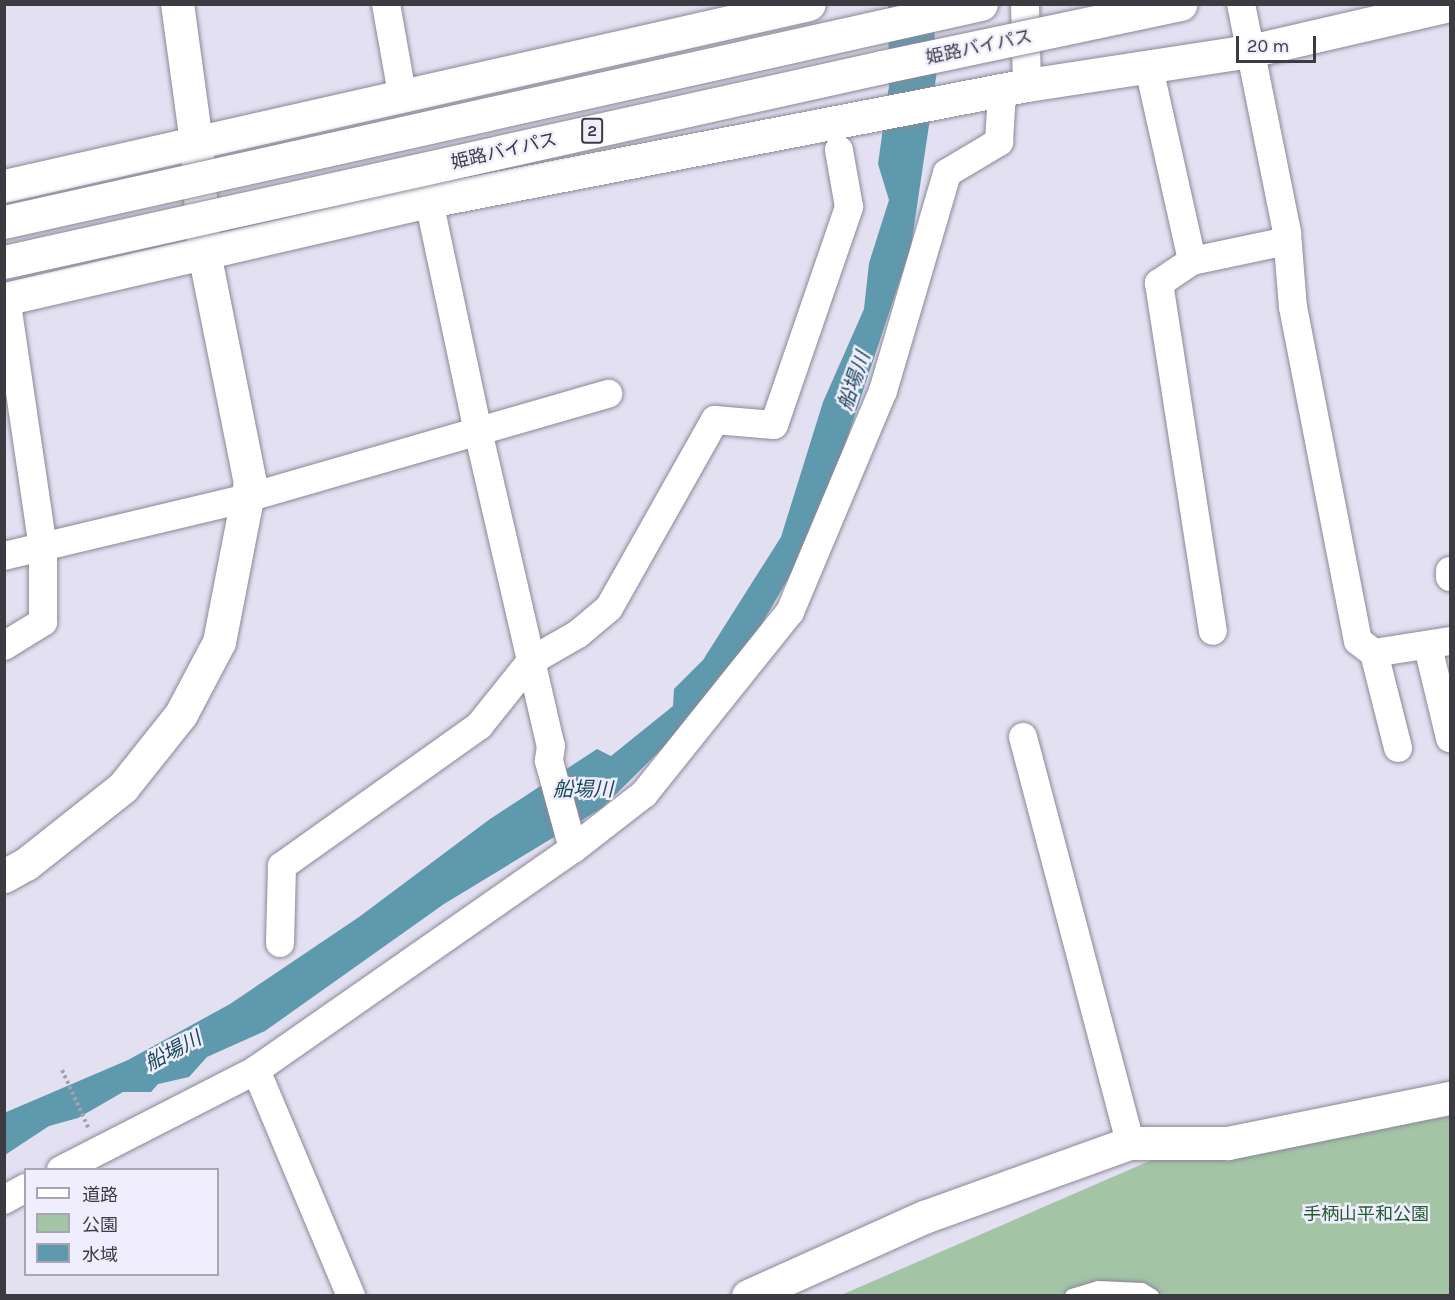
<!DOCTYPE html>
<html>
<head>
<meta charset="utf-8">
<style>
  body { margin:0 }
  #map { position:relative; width:1455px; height:1300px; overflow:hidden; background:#e3e0f1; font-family:Karla,"Noto Sans JP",sans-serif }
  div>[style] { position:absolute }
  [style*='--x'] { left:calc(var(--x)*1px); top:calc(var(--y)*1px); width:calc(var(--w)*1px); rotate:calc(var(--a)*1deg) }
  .green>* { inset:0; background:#a4c4a6 }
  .water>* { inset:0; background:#5f99ad }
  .path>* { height:4px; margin-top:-2px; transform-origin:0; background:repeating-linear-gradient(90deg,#a4a2af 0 3px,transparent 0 6px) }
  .roads { filter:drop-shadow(0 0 2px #8a8898) drop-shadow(0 0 2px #8a8898) }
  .service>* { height:14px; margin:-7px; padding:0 7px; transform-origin:7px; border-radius:7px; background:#fff }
  .minor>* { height:28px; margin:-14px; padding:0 14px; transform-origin:14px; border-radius:14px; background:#fff }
  .tertiary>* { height:33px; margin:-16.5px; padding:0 16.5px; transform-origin:16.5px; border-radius:16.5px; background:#fff }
  .trunk>* { height:33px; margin:-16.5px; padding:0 16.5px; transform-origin:16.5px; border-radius:16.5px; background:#fff }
  .bridges { filter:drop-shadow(0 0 2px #8a8898) drop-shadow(0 0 2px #8a8898) }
  .motorway-bridge>* { height:33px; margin:-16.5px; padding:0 16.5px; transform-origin:16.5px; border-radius:16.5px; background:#fff }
  span { translate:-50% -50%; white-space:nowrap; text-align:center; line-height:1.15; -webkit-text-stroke:5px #f0edff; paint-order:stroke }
  .shield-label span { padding:2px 4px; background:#f0edff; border:2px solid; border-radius:4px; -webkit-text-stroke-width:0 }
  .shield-label { font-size:16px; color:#3c3b41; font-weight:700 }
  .street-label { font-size:18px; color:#3c3b41 }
  .park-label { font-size:18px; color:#225b2c }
  .water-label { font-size:20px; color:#154757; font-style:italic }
  .frame { position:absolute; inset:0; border:6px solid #3c3b41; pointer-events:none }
  .legend { position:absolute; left:24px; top:1168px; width:195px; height:108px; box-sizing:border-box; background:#f0edff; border:2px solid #a8a6b3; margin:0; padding:8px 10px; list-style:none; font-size:18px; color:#3c3b41 }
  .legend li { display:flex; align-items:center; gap:12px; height:30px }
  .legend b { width:30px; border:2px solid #a8a6b3 }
  .scale { position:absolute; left:1236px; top:36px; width:80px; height:27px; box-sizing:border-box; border:3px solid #3c3b41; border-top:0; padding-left:8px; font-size:18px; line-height:21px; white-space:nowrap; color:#3c3b41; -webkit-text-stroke:4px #f0edff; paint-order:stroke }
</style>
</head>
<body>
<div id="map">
  <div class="green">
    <div style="clip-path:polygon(1450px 1116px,1450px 1295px,839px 1296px,1170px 1152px,1223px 1157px)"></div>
  </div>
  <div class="water">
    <div style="clip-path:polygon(888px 5px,931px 5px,938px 64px,911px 247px,817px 529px,746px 651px,697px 714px,602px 808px,444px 904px,265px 1031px,207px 1057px,189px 1077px,158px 1084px,151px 1092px,123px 1092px,78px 1118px,49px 1126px,5px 1155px,4px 1113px,128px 1060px,230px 1004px,359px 917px,490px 819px,597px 749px,611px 756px,673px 706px,674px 689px,703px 660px,781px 537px,823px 402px,864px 309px,869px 263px,889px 200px,878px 164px,889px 86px)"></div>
  </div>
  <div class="path">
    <div style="--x:62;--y:1070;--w:63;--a:65.5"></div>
  </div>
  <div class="roads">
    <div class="service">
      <div style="--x:1072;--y:1296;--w:27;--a:-17"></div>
      <div style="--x:1098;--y:1288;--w:44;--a:2.6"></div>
      <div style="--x:1142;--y:1290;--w:12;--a:31"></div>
    </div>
    <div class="minor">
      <div style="--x:386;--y:4;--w:91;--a:79.9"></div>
      <div style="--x:1025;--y:4;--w:81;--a:88.6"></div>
      <div style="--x:1241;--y:4;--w:234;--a:78.6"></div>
      <div style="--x:1287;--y:233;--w:74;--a:85.4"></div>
      <div style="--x:1293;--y:307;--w:340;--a:79"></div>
      <div style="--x:1358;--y:641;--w:20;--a:37"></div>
      <div style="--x:1374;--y:653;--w:77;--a:-9"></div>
      <div style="--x:1149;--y:68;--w:198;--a:77.4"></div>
      <div style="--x:1192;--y:261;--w:40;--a:146"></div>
      <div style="--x:1159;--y:283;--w:352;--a:81.2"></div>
      <div style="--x:429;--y:201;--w:235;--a:78"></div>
      <div style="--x:478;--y:431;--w:323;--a:77"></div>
      <div style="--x:551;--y:746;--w:15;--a:98"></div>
      <div style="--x:549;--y:761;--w:91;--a:74.7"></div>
      <div style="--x:1192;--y:261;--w:97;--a:-11.9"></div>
      <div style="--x:4;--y:556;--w:250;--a:-13.4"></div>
      <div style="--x:247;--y:498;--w:376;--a:-16.1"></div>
      <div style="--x:1450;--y:571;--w:6;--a:90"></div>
      <div style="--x:4;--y:646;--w:46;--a:-31.6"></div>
      <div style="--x:43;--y:622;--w:74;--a:-90"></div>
      <div style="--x:43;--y:548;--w:253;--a:-98.4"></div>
      <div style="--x:1428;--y:647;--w:94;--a:76.4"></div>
      <div style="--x:1374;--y:653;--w:98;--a:75.8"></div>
      <div style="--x:1023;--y:737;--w:420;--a:75.2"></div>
      <div style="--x:280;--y:943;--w:77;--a:-88.5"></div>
      <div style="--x:282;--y:866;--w:242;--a:-35.4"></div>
      <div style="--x:479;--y:726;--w:83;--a:-51.3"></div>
      <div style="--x:531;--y:661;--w:54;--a:-29.9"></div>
      <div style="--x:578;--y:634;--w:40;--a:-40"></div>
      <div style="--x:609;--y:608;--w:216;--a:-60.6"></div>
      <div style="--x:715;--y:420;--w:59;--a:4.8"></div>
      <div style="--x:774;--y:425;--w:231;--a:-71"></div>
      <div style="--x:849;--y:207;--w:58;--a:-100"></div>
      <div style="--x:256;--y:1070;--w:245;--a:67.2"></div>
      <div style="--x:61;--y:1170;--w:219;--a:-27.1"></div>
      <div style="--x:256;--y:1070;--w:386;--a:-34.9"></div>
      <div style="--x:573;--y:849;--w:90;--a:-37.8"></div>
      <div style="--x:644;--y:794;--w:233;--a:-51.3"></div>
      <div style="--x:790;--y:612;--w:240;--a:-67.2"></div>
      <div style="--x:883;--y:391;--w:227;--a:-73.6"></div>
      <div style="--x:947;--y:173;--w:61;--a:-30.8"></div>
      <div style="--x:999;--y:142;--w:49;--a:-86.5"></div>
      <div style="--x:4;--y:1200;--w:25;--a:-29"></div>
    </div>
    <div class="tertiary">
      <div style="--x:4;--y:876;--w:25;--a:-29"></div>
      <div style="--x:26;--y:864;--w:124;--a:-38.4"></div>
      <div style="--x:123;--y:787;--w:93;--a:-51.5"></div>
      <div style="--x:181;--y:714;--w:81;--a:-62.2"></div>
      <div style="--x:219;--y:642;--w:162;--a:-79"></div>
      <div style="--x:250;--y:483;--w:235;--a:-101.3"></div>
      <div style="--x:204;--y:253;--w:111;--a:-94.1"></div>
      <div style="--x:196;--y:142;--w:139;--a:-97.8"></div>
      <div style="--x:748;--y:1296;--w:193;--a:-24.2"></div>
      <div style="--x:924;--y:1217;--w:219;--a:-19.8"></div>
      <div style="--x:1130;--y:1143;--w:98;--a:0"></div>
      <div style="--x:1228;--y:1143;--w:227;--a:-11.5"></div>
    </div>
    <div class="trunk">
      <div style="--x:4;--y:186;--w:825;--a:-12.74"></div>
      <div style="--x:4;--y:299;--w:436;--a:-13"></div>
      <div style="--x:429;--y:201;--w:609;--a:-10.98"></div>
      <div style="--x:1027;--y:85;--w:226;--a:-8.7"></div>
      <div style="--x:1250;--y:51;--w:205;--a:-13"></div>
    </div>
  </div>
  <div class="bridges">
    <div class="motorway-bridge">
      <div style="--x:4;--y:222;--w:1001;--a:-12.58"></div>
      <div style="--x:4;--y:262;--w:899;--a:-12.52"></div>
      <div style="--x:882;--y:67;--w:305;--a:-11.9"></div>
    </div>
  </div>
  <div class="shield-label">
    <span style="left:592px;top:131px">2</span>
  </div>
  <div class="street-label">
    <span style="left:979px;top:47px;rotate:-12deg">姫路バイパス</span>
    <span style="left:504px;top:151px;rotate:-13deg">姫路バイパス</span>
  </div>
  <div class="park-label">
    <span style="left:1366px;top:1214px">手柄山平和公園</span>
  </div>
  <div class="water-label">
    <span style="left:854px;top:381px;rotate:-71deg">船場川</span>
    <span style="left:583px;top:789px">船場川</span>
    <span style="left:173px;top:1051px;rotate:-28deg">船場川</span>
  </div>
  <div class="frame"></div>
  <ul class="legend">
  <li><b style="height:8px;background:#fff"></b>道路</li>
  <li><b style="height:16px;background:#a4c4a6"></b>公園</li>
  <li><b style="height:16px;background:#5f99ad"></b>水域</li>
  </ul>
  <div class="scale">20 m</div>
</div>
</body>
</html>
